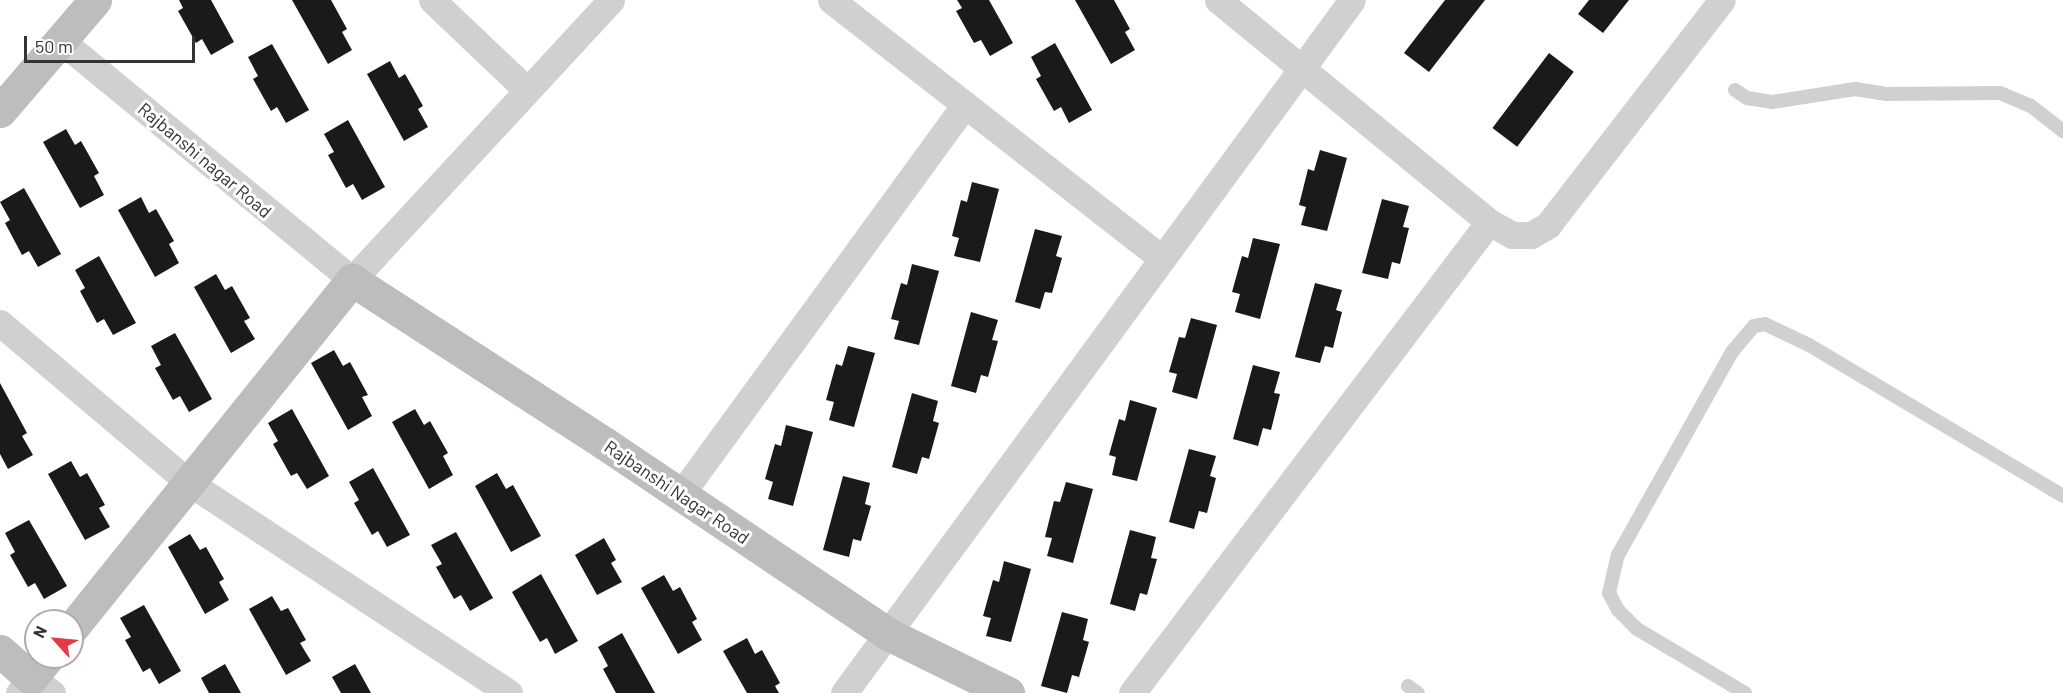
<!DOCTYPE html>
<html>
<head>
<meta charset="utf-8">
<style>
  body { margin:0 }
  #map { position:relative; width:2063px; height:693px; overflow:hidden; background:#fff; font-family:Barlow,sans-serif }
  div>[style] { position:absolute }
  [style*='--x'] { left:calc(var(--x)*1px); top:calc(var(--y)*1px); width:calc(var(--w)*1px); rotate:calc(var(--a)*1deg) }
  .building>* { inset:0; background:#1a1a1a; transform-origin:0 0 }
  .lane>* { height:14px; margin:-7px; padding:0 7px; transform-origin:7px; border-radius:7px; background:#d0d0d0 }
  .street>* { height:27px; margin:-13.5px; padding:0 13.5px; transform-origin:13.5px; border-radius:13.5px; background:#d0d0d0 }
  .secondary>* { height:33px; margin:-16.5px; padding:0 16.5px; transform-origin:16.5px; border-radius:16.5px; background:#bdbdbd }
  span { translate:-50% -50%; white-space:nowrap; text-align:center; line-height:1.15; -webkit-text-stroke:6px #fff; paint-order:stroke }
  .street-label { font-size:18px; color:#333 }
  .north { position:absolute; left:24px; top:609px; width:60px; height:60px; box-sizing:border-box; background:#fff; border:2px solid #adadad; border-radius:50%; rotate:297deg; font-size:16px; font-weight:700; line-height:24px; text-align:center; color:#333 }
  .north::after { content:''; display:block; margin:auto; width:21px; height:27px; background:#e63946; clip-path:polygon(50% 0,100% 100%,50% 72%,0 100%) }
  .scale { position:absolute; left:24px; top:36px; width:171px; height:27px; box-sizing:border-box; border:3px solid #333; border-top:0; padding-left:8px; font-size:18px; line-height:21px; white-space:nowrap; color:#333; -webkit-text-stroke:4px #fff; paint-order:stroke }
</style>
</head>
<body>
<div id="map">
  <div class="building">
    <div style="clip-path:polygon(179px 0,211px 0,234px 42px,211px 55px,202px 39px,196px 43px,178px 11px,183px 8px)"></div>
    <div style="clip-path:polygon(292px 0,331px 0,347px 29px,342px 32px,352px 50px,328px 64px)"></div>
    <div style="clip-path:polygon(957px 0,989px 0,1013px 43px,990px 56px,981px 40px,974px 43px,956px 11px,962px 8px)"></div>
    <div style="clip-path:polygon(1075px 0,1114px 0,1130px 29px,1125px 32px,1135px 50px,1111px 64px)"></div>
    <div style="clip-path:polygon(1445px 0,1485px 0,1429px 72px,1404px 53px)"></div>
    <div style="clip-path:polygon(1589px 0,1629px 0,1603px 33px,1578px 14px)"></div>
    <div style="clip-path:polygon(1055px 43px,1092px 110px,1069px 123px,1061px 107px,1054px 111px,1036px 79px,1041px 76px,1031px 57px)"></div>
    <div style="clip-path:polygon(272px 44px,309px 110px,286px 123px,277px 107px,271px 111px,253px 79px,258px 76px,248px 57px)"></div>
    <div style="left:1549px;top:53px;width:31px;height:94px;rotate:37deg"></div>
    <div style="clip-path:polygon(390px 61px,399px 78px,405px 74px,423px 106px,418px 109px,428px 127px,404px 141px,367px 74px)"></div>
    <div style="clip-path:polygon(348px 120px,385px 187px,362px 200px,353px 184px,346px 188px,328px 155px,334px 152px,324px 134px)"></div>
    <div style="clip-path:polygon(66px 129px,75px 145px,81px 141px,99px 173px,94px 176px,104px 195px,80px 208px,43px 142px)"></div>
    <div style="clip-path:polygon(1320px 150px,1347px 158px,1327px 231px,1301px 225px,1306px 207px,1299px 205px,1308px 169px,1314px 171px)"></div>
    <div style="clip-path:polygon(972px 182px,999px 189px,980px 262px,954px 256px,959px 238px,952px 236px,961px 200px,967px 202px)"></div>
    <div style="clip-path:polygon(24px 188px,61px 254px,38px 267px,29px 251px,22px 255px,5px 223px,10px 220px,0 202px)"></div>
    <div style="clip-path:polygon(141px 197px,149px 213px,156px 209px,174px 241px,169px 244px,179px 263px,155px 277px,118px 210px)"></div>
    <div style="clip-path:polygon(1382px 199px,1409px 206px,1403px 227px,1409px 228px,1400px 264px,1392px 262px,1388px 279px,1362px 273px)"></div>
    <div style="clip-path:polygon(1035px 229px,1062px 236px,1056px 256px,1062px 258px,1052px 293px,1045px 292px,1040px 309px,1015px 302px)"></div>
    <div style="clip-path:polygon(1253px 238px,1280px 244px,1260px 319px,1235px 312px,1240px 294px,1232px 292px,1242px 256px,1248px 258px)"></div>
    <div style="clip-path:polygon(99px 256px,136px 323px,113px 335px,104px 319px,97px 323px,80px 291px,85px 288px,75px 270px)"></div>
    <div style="clip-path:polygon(912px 264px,939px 271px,919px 345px,894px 339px,899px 321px,891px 319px,901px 283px,907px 285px)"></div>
    <div style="clip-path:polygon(216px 274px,225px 290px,232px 286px,250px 318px,244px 321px,255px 339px,231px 353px,194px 287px)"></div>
    <div style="clip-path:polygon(1315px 283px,1342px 290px,1336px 310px,1342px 312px,1333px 348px,1325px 346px,1320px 363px,1295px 357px)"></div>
    <div style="clip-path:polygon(971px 312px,998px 320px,992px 340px,998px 341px,988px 377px,981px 375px,976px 393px,951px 386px)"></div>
    <div style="clip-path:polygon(1191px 318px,1217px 325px,1197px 399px,1172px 392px,1177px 374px,1169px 372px,1179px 337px,1185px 338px)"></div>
    <div style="clip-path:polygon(175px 333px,212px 399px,189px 412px,180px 396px,173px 400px,155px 368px,161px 365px,151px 346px)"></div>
    <div style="clip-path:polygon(848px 346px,875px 353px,854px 427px,829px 420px,834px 402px,826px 400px,836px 364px,842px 366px)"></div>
    <div style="clip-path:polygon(334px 350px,343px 366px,350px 362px,368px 395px,362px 397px,372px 416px,348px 430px,311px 363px)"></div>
    <div style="clip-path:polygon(1253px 365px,1280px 372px,1274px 393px,1280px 394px,1271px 430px,1263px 428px,1258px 446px,1233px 439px)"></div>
    <div style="clip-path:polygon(0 383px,27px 433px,22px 436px,33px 455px,8px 469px,0 454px)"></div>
    <div style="clip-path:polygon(912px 393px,938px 401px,933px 421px,939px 423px,929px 459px,922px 457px,917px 474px,892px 467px)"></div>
    <div style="clip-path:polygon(1130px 400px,1157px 408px,1137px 481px,1112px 475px,1116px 457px,1109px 455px,1119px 419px,1125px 421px)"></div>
    <div style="clip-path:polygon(292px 409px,329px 476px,307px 489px,297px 473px,291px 476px,273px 444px,278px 441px,268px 423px)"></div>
    <div style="clip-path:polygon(415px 409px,424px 425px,430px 421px,448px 453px,443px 456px,453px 475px,429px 489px,392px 422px)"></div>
    <div style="clip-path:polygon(786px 425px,813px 432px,793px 506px,768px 499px,773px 482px,765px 479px,775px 444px,781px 446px)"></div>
    <div style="clip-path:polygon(1189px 449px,1216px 456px,1210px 476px,1216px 478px,1207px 513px,1199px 511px,1194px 529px,1169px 522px)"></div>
    <div style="clip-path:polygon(71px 461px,80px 477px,87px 473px,105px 505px,99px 508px,110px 527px,85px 540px,48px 474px)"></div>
    <div style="clip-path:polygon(373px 468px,410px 535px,387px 547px,378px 531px,372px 535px,354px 503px,359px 500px,349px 482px)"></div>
    <div style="clip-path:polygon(497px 473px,506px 489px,513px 485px,541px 536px,511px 552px,475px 486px)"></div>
    <div style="clip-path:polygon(843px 476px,870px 483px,865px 504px,871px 506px,861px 541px,853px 539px,849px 557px,823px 550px)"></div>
    <div style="clip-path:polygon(1066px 482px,1093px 489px,1073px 563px,1047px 556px,1052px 538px,1045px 537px,1054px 501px,1060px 502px)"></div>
    <div style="clip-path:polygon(29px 520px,67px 586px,44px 599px,35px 583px,28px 587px,10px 555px,15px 552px,5px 533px)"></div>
    <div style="clip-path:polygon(1130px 530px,1156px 537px,1151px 558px,1157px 559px,1147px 595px,1140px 593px,1135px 611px,1110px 604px)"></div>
    <div style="clip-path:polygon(456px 532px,493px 598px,470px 611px,461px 595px,454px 599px,436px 567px,442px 564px,431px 545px)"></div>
    <div style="clip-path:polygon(190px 534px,200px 550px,206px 547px,224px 579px,219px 582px,229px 600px,205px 614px,168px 547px)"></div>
    <div style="clip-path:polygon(604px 538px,616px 560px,611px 563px,622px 582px,597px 595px,575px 555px)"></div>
    <div style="clip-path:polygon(1004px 561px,1031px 569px,1011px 642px,986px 636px,991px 618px,983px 616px,993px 580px,999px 582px)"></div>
    <div style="clip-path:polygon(541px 574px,578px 641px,555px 654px,547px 638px,540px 642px,512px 592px)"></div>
    <div style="clip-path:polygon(664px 575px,673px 591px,680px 587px,697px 619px,692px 622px,702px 640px,678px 654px,641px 588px)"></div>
    <div style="clip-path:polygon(272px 596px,281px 611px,288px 608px,306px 640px,300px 643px,311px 661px,286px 675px,249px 609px)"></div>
    <div style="clip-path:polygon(144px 605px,181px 671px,159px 684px,150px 668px,143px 672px,125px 640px,131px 637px,120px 618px)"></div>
    <div style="clip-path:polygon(1062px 612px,1088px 619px,1083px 640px,1089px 642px,1079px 677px,1072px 675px,1067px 693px,1041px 686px)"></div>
    <div style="clip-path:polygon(622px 633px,655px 693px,616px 693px,603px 669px,608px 666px,598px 647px)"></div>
    <div style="clip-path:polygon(747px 638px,755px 654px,762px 650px,780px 683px,775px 686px,779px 693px,747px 693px,723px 651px)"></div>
    <div style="clip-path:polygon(225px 664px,241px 693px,209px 693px,201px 678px)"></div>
    <div style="clip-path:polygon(355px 664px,371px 693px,341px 693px,332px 677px)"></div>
  </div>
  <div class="lane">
    <div style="--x:1735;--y:90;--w:14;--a:34"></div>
    <div style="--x:1747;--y:98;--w:25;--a:9"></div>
    <div style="--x:1772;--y:102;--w:84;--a:-8.9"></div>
    <div style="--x:1855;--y:89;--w:32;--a:9"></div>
    <div style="--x:1887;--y:94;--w:113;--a:-0.5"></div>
    <div style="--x:2000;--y:93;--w:34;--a:23"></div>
    <div style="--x:2031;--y:106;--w:41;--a:38"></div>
    <div style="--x:1408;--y:686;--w:12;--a:35"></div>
    <div style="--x:1745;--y:693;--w:126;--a:-149.3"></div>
    <div style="--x:1637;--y:629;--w:27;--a:-135"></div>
    <div style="--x:1618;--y:610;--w:19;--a:-118"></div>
    <div style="--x:1609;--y:593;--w:39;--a:-77"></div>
    <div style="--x:1618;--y:555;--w:233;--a:-60.7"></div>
    <div style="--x:1732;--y:352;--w:34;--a:-50"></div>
    <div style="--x:1754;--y:326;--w:11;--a:-10"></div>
    <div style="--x:1765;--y:324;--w:49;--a:25.5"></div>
    <div style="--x:1809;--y:345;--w:295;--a:30.7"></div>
  </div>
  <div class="street">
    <div style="--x:432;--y:0;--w:131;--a:43.5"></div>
    <div style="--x:831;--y:0;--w:419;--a:38"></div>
    <div style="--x:1218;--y:0;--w:350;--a:39.3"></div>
    <div style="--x:59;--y:39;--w:379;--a:39.4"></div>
    <div style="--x:352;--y:280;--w:381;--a:-47.2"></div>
    <div style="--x:0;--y:323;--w:246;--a:40.2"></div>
    <div style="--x:188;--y:482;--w:384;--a:33.3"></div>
    <div style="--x:681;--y:494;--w:482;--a:-53.9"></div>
    <div style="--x:19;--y:693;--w:19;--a:-51"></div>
    <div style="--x:31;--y:678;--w:26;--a:36"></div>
    <div style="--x:844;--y:693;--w:859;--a:-53.76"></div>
    <div style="--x:1132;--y:693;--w:591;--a:-52.84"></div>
    <div style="--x:1489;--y:222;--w:26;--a:29"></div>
    <div style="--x:1512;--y:235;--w:19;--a:0"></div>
    <div style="--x:1531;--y:235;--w:20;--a:-30"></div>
    <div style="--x:1548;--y:225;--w:284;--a:-52.3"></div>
  </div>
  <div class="secondary">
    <div style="--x:0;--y:111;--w:146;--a:-49.4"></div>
    <div style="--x:72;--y:628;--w:447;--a:-51.2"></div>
    <div style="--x:352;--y:280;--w:300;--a:32.9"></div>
    <div style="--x:604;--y:443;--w:342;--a:33.9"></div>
    <div style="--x:888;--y:634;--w:134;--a:26.2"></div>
    <div style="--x:0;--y:651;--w:41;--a:41.1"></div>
    <div style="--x:31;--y:678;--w:27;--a:-51"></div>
  </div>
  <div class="street-label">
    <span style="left:205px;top:160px;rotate:40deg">Rajbanshi nagar Road</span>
    <span style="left:677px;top:492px;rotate:34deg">Rajbanshi Nagar Road</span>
  </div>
  <div class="north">N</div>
  <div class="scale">50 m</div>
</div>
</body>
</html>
